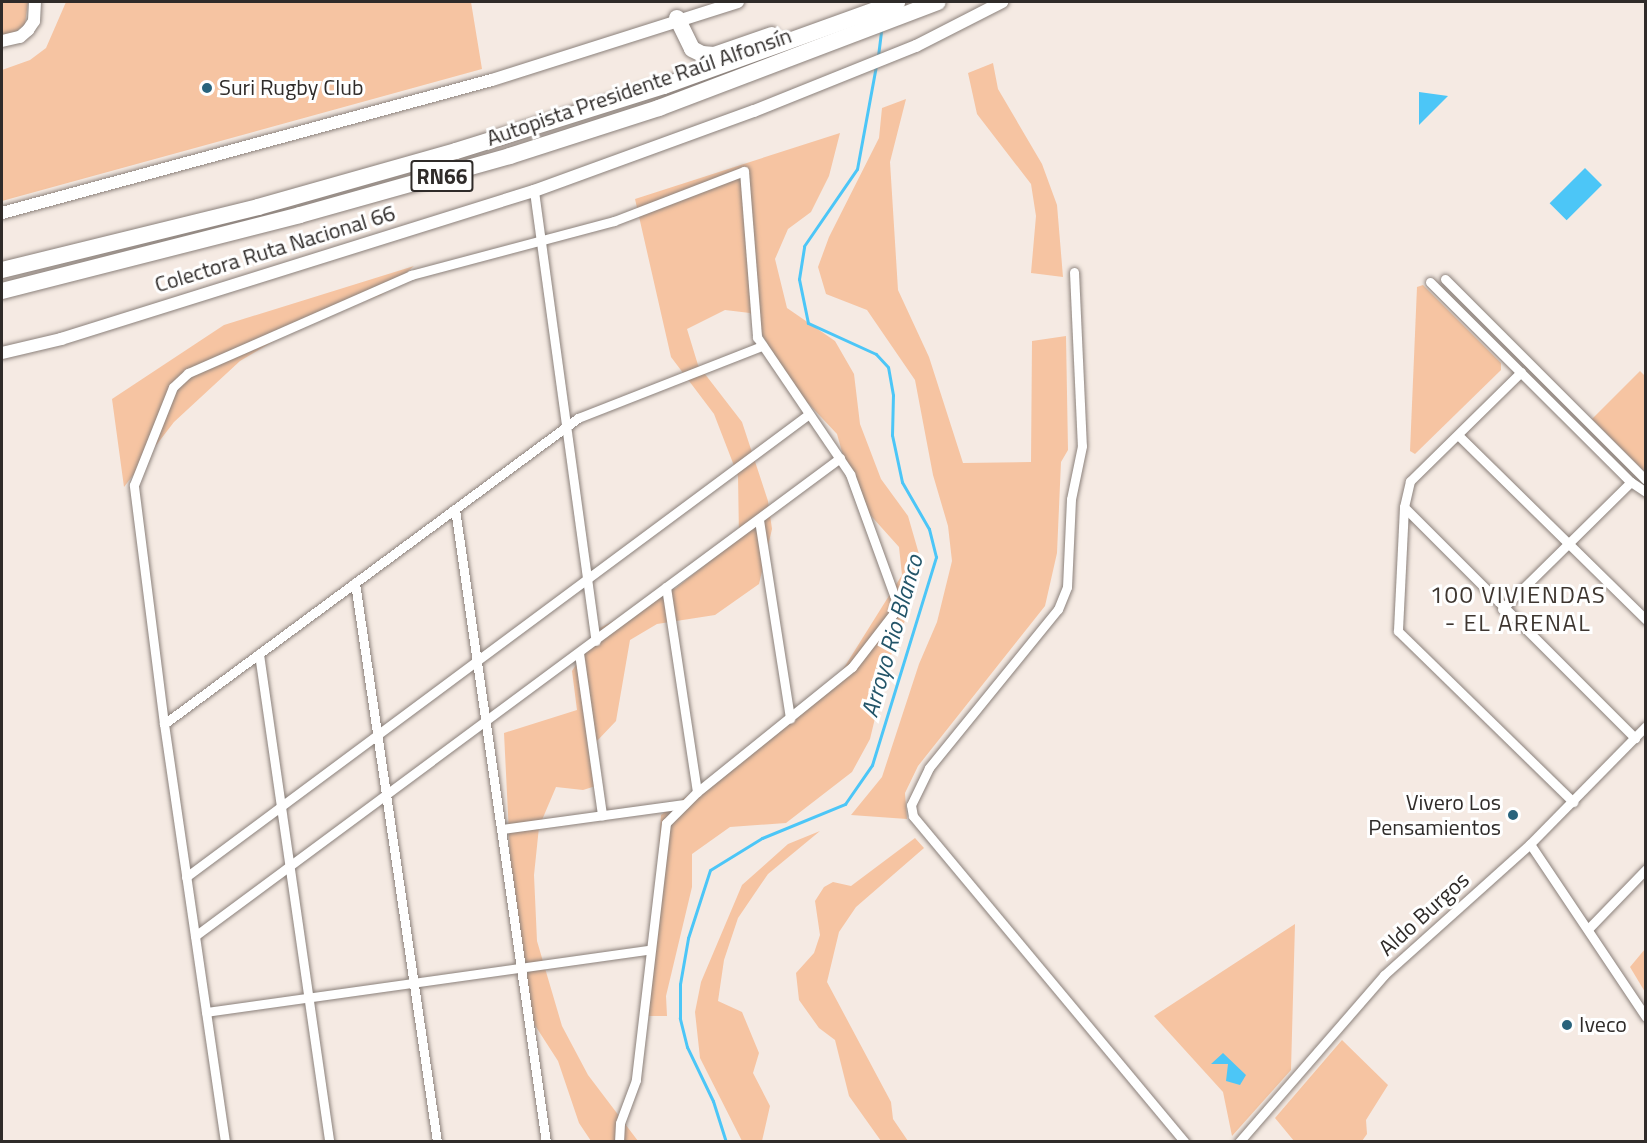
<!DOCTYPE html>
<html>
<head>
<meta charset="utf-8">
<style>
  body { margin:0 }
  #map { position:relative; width:1647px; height:1143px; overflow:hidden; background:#f5eae3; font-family:"Titillium Web",sans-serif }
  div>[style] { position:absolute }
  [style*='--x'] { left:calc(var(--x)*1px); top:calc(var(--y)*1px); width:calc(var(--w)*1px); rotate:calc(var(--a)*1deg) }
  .green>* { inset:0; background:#f6c4a2 }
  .water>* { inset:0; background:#4cc6f7; transform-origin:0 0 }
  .stream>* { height:3px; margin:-1.5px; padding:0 1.5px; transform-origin:1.5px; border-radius:1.5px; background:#4cc6f7 }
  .roads { filter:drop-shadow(0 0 2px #8b817b) drop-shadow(0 0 2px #8b817b) }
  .street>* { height:9px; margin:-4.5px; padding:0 4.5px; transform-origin:4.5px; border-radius:4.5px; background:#fff }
  .secondary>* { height:12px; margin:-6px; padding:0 6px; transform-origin:6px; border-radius:6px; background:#fff }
  .highway>* { height:16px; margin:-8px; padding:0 8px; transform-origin:8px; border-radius:8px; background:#fff }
  .dots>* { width:16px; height:16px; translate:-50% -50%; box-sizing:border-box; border:3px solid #fff; border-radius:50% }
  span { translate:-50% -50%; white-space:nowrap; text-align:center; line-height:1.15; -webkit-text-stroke:6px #fff; paint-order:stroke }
  .shield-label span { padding:2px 4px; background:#fff; border:2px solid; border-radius:4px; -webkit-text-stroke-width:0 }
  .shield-label { font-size:21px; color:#2f2b29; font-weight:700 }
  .street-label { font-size:22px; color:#2f2b29 }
  .poi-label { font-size:22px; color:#2f2b29 }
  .left { translate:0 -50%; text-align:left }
  .right { translate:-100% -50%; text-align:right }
  .neighbourhood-label { font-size:24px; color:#3e3630; letter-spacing:1.5px }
  .water-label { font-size:24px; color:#235569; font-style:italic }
  .frame { position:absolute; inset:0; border:3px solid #2f2b29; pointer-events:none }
</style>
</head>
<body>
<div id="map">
  <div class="green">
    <div style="clip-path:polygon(2px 2px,28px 2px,25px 24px,13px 34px,2px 35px)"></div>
    <div style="clip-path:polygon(66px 2px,471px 2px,482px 69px,2px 201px,2px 70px,30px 60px,46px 48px)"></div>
    <div style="clip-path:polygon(993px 63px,998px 89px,1042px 164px,1057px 205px,1063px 277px,1031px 273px,1036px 216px,1031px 184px,977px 114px,968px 73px)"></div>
    <div style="clip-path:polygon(906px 99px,890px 162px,898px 290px,929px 357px,963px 463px,1031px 462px,1032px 341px,1066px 336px,1068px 450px,1061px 462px,1057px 553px,1045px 606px,918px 766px,905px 793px,907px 819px,851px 815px,882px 777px,919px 664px,937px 622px,952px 561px,948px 526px,933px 475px,915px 380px,867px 310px,826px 294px,818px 267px,829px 237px,879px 138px,882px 108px)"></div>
    <div style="clip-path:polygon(840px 133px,829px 176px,811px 212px,788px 229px,775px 259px,787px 308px,835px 341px,854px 374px,860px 424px,881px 479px,908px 516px,921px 561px,903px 627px,889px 660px,870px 739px,852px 772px,786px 823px,730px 827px,692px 854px,692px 887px,666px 996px,667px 1016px,639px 1016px,650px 1002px,661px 815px,830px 690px,902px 575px,899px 547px,855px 498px,837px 434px,790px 384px,750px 313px,725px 310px,687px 329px,698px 365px,742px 422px,768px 501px,772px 529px,759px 584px,715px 615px,657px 624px,630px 640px,616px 721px,596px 742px,599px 785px,583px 790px,556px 787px,539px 827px,534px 875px,537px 941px,562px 1026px,588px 1075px,638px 1141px,591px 1141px,579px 1123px,558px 1061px,529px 1016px,513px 915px,504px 733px,577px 710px,572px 671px,600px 628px,676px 588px,739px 538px,738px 476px,714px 414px,671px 357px,635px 199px)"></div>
    <div style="clip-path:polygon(414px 266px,381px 295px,308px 321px,240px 361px,174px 422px,124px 487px,112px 399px,224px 325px)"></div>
    <div style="clip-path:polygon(1423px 285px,1501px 363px,1501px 370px,1415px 454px,1410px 451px,1417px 287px)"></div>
    <div style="clip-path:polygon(1640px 371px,1645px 376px,1645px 472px,1592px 419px)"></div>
    <div style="clip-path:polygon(820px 831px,768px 874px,738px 918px,724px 960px,718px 1001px,742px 1012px,759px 1053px,753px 1073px,770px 1106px,762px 1141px,742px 1141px,700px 1058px,695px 1012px,701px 982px,742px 885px,788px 844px)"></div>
    <div style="clip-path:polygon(915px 838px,924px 848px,856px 907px,839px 932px,827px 982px,891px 1102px,893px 1119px,908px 1141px,881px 1141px,849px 1096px,835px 1040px,819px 1028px,799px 1000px,796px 973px,814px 953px,820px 935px,815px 901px,824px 887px,833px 882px,851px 886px)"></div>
    <div style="clip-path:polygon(1295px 924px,1291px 1070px,1232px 1136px,1223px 1092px,1154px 1016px)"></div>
    <div style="clip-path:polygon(1645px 949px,1645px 992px,1630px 967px)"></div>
    <div style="clip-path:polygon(1342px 1040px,1388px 1085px,1366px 1120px,1367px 1134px,1362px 1141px,1294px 1141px,1275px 1118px)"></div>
  </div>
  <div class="water">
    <div style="clip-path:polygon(1419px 92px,1448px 96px,1419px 125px)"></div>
    <div style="left:1585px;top:168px;width:24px;height:50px;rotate:45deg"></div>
    <div style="clip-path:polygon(1223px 1053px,1246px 1075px,1240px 1085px,1226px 1081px,1228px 1064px,1211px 1064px)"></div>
  </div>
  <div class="stream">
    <div style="--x:878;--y:56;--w:26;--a:-83"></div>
    <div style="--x:726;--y:1142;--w:43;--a:-107.6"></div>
    <div style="--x:713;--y:1101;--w:60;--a:-115.7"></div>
    <div style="--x:687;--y:1047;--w:30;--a:-104"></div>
    <div style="--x:680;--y:1018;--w:34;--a:-90"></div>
    <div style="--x:680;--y:984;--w:47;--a:-80.1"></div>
    <div style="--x:688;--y:938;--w:71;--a:-72.1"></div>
    <div style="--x:710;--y:870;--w:61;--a:-31.6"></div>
    <div style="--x:762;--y:838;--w:90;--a:-22.3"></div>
    <div style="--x:845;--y:804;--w:47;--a:-55.3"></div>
    <div style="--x:872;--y:765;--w:218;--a:-72.9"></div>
    <div style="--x:936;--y:557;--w:29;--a:-104"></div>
    <div style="--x:929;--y:529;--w:54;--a:-119.9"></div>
    <div style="--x:902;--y:482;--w:48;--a:-102"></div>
    <div style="--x:892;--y:435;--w:40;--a:-88.6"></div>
    <div style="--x:893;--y:395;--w:28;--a:-100"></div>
    <div style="--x:888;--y:367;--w:18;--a:-133"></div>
    <div style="--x:876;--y:354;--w:75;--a:-155.5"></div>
    <div style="--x:808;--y:323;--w:45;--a:-101.6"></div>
    <div style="--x:799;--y:279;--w:33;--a:-81"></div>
    <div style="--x:804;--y:246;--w:93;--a:-55.5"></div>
    <div style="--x:857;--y:169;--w:106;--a:-79.6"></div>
  </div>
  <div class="roads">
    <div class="street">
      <div style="--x:534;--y:191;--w:454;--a:82.2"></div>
      <div style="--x:1074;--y:272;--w:174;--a:87.4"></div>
      <div style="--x:1082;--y:446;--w:54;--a:101.7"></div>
      <div style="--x:1071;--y:499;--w:88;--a:92.6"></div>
      <div style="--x:1067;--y:587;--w:24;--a:112"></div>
      <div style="--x:1058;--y:609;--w:205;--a:129.1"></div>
      <div style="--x:929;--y:768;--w:41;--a:115.9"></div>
      <div style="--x:911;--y:805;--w:11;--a:80"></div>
      <div style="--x:913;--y:816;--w:425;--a:50.2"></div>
      <div style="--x:1445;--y:279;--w:284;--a:45"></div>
      <div style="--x:1430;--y:282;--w:284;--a:44.9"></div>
      <div style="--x:1631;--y:482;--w:18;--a:34"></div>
      <div style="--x:1521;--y:372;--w:156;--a:135.5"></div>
      <div style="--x:1410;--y:481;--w:27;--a:103"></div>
      <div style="--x:1404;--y:507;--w:124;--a:92.8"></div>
      <div style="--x:1398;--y:631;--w:245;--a:44.3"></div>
      <div style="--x:1458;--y:435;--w:264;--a:44.5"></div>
      <div style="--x:1404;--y:507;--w:327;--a:45"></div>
      <div style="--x:455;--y:509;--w:640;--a:81.82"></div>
      <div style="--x:759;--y:520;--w:201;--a:81.1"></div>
      <div style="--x:355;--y:583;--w:565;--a:81.65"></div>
      <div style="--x:666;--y:587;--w:207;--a:81.4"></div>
      <div style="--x:1502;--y:609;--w:181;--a:-44.6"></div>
      <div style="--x:579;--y:653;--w:164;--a:81.9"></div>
      <div style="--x:259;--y:654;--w:493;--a:81.8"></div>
      <div style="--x:164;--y:724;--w:515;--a:-36.47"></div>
      <div style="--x:578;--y:418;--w:198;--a:-21.4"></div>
      <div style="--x:502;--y:829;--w:184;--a:-7.8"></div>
      <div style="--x:1530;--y:844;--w:208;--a:56.2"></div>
      <div style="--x:186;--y:877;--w:776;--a:-36.62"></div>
      <div style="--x:1589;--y:928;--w:82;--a:-46"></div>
      <div style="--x:195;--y:936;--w:803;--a:-36.54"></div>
      <div style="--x:206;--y:1012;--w:447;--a:-8"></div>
      <div style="--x:225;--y:1142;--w:422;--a:-98.3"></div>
      <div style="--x:164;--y:724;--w:241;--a:-97.2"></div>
      <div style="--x:134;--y:485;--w:105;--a:-68.3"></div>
      <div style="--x:173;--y:387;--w:21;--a:-43"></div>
      <div style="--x:188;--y:373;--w:244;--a:-23.7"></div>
      <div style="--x:411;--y:275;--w:210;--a:-14.9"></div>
      <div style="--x:614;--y:221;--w:139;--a:-21"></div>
      <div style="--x:744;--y:171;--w:167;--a:85.5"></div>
      <div style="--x:757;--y:337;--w:166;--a:55.8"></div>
      <div style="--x:850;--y:474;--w:137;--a:70"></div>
      <div style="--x:897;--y:603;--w:12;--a:110"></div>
      <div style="--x:893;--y:614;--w:67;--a:127.7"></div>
      <div style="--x:852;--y:667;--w:199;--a:141.1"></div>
      <div style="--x:697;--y:792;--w:44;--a:135"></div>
      <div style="--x:666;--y:823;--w:259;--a:96.7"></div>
      <div style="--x:636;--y:1080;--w:46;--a:110.4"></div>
      <div style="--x:620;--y:1123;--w:19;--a:93"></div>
      <div style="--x:1239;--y:1142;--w:221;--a:-49"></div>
      <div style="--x:1384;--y:975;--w:196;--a:-41.9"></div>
      <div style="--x:1530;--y:844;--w:165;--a:-45.5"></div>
    </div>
    <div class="secondary">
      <div style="--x:2;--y:41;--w:18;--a:-13"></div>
      <div style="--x:20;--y:37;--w:11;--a:-41"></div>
      <div style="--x:28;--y:30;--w:11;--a:-56"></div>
      <div style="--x:34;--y:21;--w:19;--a:-87"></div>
      <div style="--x:2;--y:213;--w:508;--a:-15.19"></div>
      <div style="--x:492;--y:80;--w:258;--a:-17.6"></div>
      <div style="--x:2;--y:353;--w:61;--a:-13.3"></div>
      <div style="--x:61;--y:339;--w:496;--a:-17.4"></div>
      <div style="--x:534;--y:191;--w:234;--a:-20"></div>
      <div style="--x:754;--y:111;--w:175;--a:-21.9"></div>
      <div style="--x:916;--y:46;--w:97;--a:-27.1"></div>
    </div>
    <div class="highway">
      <div style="--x:677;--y:18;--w:34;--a:64"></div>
      <div style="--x:692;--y:49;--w:11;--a:27"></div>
      <div style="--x:702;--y:54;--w:12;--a:5"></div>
      <div style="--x:714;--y:55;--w:61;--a:-19"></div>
      <div style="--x:2;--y:270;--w:264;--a:-13.8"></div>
      <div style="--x:258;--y:207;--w:206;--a:-15.8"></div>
      <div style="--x:456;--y:151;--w:218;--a:-17.4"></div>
      <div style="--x:664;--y:86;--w:248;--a:-19.8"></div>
      <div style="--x:2;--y:291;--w:308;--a:-14.3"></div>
      <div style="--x:300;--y:215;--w:218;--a:-15.7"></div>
      <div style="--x:510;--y:156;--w:157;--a:-17.9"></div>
      <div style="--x:659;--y:108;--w:298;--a:-20.8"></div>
    </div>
  </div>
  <div class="dots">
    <div style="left:207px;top:88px;background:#29637c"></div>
    <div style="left:1513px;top:815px;background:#29637c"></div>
    <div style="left:1567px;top:1025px;background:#29637c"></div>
  </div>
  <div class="shield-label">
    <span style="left:442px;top:176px">RN66</span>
  </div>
  <div class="street-label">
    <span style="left:639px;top:87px;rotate:-19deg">Autopista Presidente Raúl Alfonsín</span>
    <span style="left:275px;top:249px;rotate:-17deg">Colectora Ruta Nacional 66</span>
    <span style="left:1424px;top:914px;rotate:-42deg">Aldo Burgos</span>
  </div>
  <div class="poi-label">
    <span class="left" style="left:219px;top:88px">Suri Rugby Club</span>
    <span class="right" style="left:1501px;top:815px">Vivero Los<br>Pensamientos</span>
    <span class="left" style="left:1579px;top:1025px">Iveco</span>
  </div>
  <div class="neighbourhood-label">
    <span style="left:1518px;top:609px">100 VIVIENDAS<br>- EL ARENAL</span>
  </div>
  <div class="water-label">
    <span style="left:892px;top:636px;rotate:-74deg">Arroyo Rio Blanco</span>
  </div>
  <div class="frame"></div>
</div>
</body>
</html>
